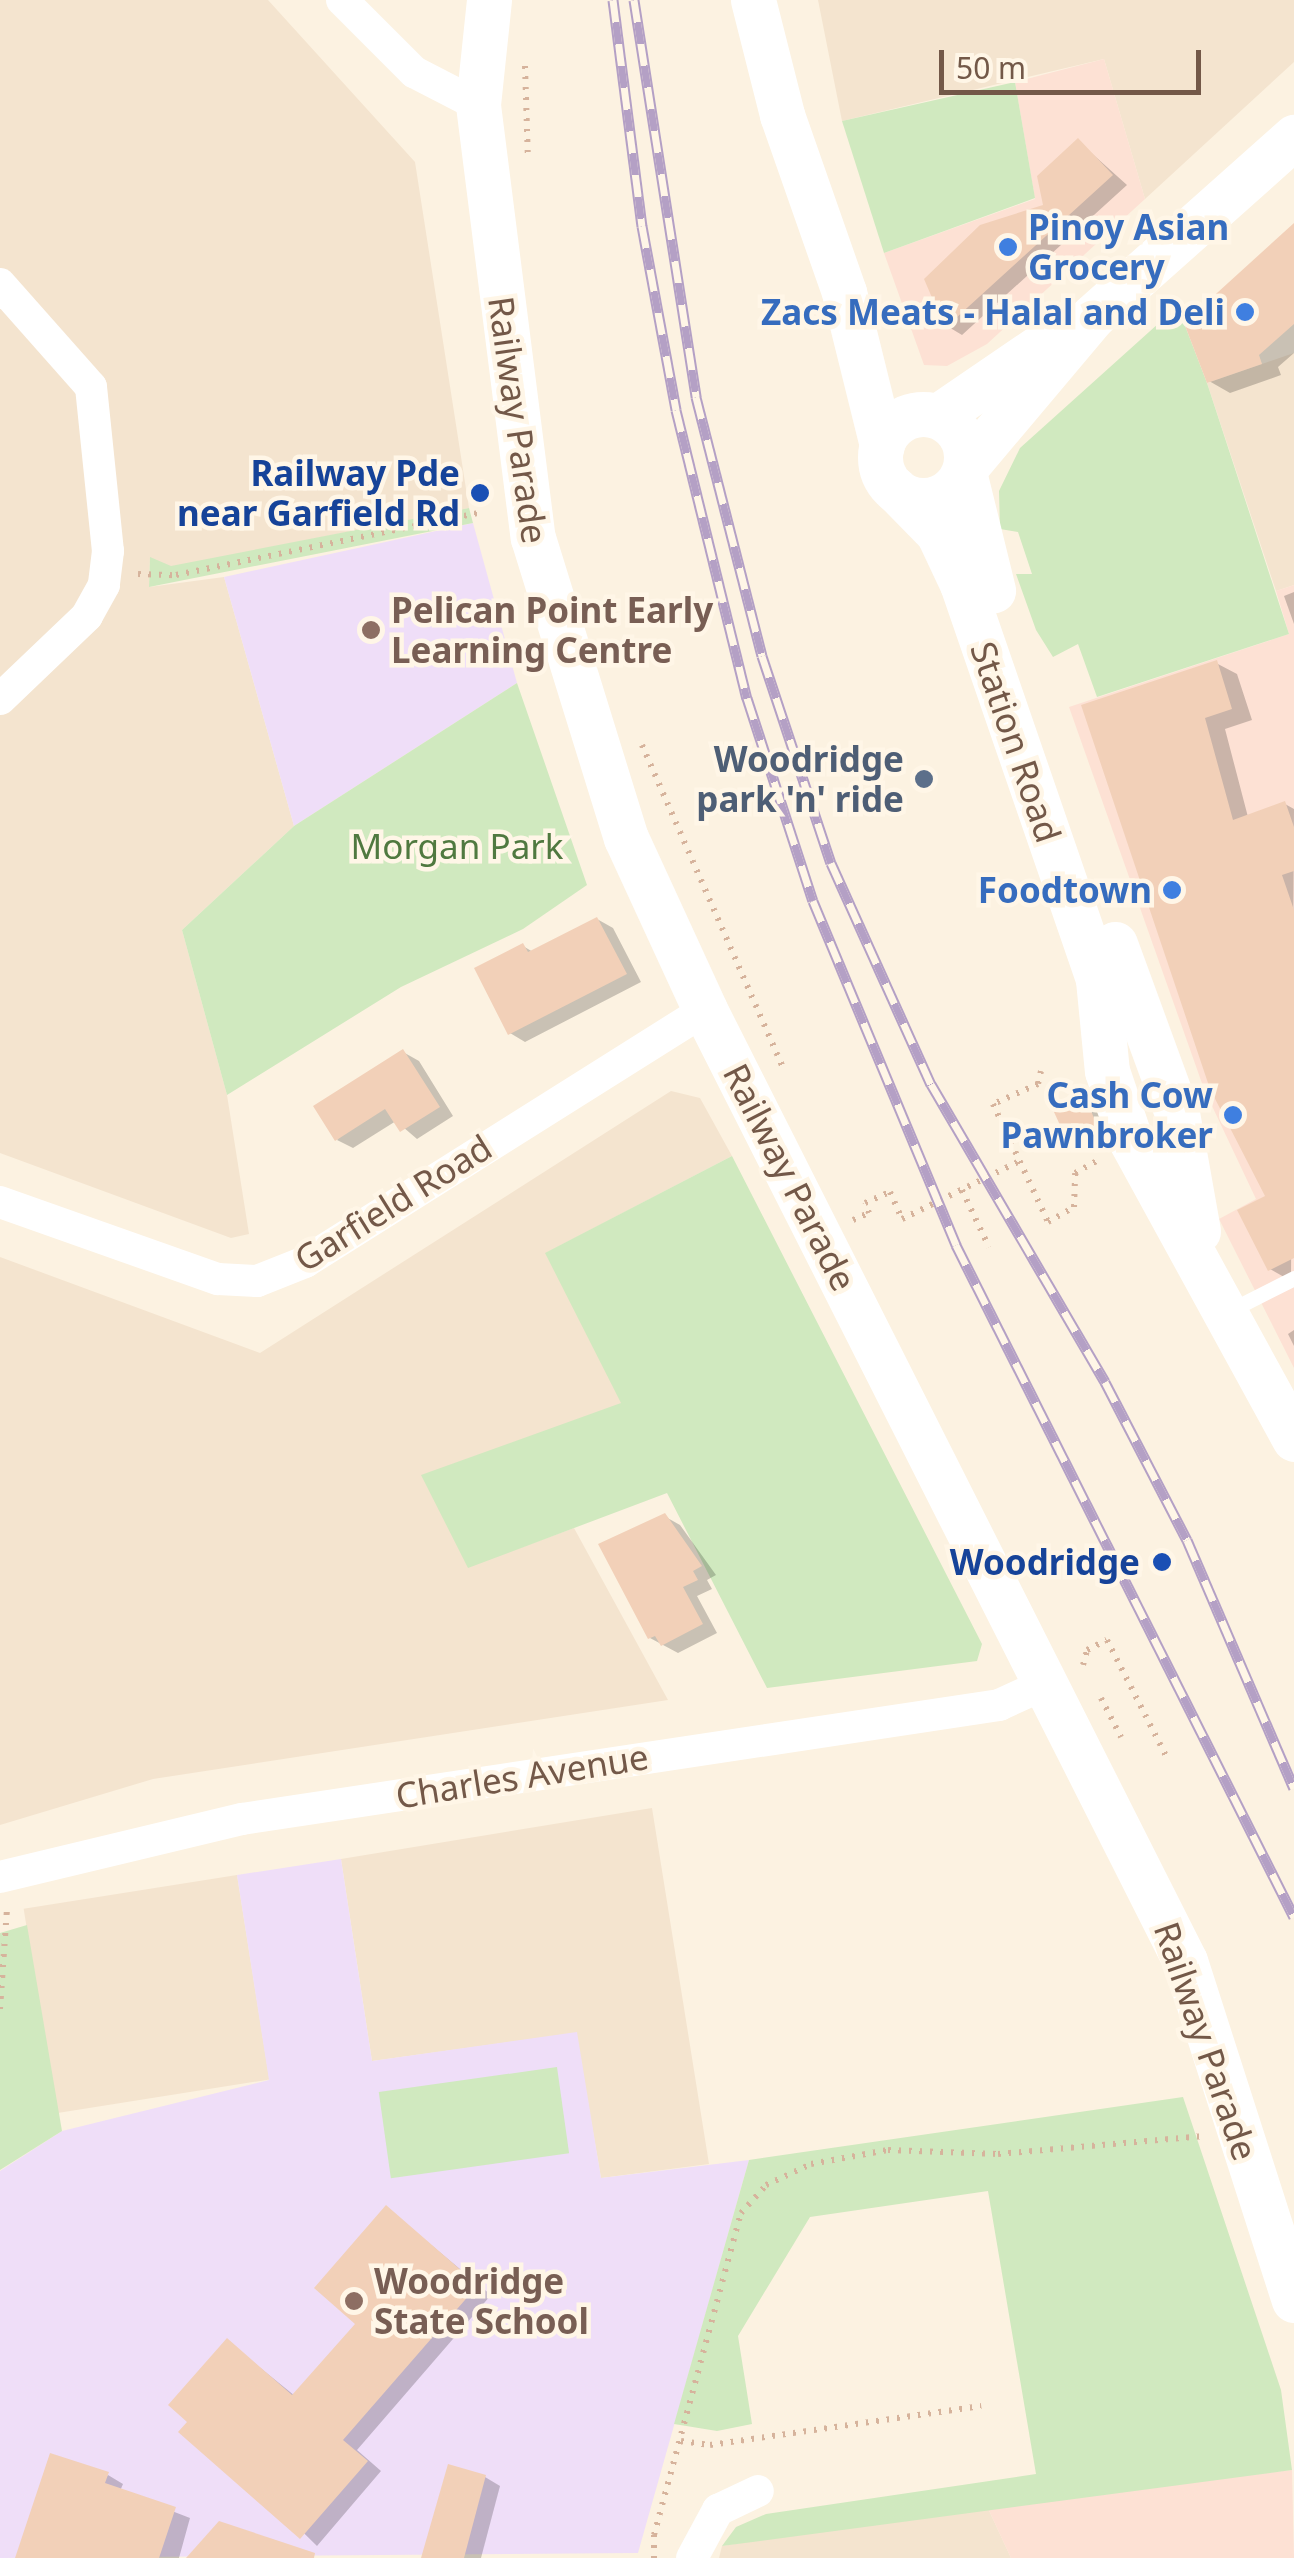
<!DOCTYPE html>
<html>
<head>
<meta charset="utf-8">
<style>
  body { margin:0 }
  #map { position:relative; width:1294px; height:2558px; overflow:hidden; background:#fcf2e1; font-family:"Noto Sans",sans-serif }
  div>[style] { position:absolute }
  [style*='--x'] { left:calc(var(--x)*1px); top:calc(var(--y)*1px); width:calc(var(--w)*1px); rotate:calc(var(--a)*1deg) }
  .residential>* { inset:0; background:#f4e4cf; transform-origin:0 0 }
  .commercial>* { inset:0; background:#fde1d4 }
  .education>* { inset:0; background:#efdef8 }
  .green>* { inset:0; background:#d0e9bf; transform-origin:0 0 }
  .shadow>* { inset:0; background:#0003 }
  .building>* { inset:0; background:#f2d0b8 }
  .path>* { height:6px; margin-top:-3px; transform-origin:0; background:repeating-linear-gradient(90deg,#d6b39c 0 2.5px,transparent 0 10.5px) }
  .lane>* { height:15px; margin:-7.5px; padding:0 7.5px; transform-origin:7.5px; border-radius:7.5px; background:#fff }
  .street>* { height:32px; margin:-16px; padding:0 16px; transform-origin:16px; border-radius:16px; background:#fff }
  .secondary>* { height:45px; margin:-22.5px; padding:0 22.5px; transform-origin:22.5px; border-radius:22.5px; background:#fff }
  .secondary>.ring { margin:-22.5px; padding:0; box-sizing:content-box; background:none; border:45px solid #fff; border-radius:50% }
  .rail>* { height:11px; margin-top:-5.5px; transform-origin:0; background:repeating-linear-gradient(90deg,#fff6e7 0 22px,#b4a0c5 0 44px); box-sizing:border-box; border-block:2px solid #b4a0c5 }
  .dots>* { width:28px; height:28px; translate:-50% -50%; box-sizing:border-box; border:5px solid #fff6e7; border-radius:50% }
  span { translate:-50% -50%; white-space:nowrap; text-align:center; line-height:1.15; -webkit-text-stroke:9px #fff6e7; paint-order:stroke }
  .shop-label { font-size:35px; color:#366cbe; font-weight:700 }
  .left { translate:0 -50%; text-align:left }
  .right { translate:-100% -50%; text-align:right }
  .street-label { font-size:35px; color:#735848 }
  .transit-label { font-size:35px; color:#164399; font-weight:700 }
  .education-label { font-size:35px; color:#785e54; font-weight:700 }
  .service-label { font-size:35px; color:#4e5e75; font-weight:700 }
  .park-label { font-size:35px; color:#507940 }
  .scale { position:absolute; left:939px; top:50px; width:262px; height:45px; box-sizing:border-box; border:5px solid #735848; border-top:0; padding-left:12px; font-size:30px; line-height:35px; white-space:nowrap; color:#735848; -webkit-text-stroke:8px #fff6e7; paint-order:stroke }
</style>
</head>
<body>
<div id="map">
  <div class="residential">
    <div style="clip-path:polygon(0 0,268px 0,415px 162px,469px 508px,171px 567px,150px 558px,149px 587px,224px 577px,294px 826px,182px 930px,227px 1095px,249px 1234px,231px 1238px,0 1153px)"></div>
    <div style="clip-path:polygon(818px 0,1294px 0,1294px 62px,1145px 199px,1104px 59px,842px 121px)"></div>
    <div style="clip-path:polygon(1294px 353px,1294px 585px,1276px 591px,1207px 383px)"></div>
    <div style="clip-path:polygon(671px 1091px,700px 1098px,732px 1156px,546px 1253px,622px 1402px,468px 1567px,574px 1528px,668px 1700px,153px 1779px,0 1825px,0 1257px,260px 1353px)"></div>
    <div style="clip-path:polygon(652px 1808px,709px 2164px,601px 2178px,576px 2033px,372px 2061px,341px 1859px)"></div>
    <div style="left:237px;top:1875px;width:207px;height:216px;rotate:81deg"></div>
    <div style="clip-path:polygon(986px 2504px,1011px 2558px,719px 2558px,722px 2546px)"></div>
  </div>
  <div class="commercial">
    <div style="clip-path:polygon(1104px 59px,1145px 199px,987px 344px,947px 366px,924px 365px,884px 253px,1035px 199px,1015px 82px)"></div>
    <div style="clip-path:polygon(1294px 585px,1294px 1368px,1219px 1219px,1256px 1199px,1204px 1089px,1069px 707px,1289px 634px,1276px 591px)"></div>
    <div style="clip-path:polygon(1292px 2470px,1294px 2558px,1011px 2558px,986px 2504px)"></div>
  </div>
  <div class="education">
    <div style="clip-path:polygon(473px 523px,517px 683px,294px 826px,224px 577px)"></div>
    <div style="clip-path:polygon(341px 1859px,372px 2061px,577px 2032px,601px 2178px,749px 2160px,638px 2553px,0 2558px,0 2171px,62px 2131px,269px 2080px,237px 1875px)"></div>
  </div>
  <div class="green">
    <div style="clip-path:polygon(1015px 82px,1035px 198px,884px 253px,842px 121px)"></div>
    <div style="clip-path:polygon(1169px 314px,1184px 323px,1207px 383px,1289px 634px,1097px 697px,1078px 644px,1053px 657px,1036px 630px,1016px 574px,1032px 574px,1018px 532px,1000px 529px,999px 491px,1020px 448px)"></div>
    <div style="clip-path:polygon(469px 508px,473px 523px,149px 587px,150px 557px,171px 566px)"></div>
    <div style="clip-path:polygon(517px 683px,587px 885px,523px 929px,401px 987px,227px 1095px,182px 930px,294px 826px)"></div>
    <div style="clip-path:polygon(732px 1156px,982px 1644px,977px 1661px,767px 1688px,667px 1493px,468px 1568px,421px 1475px,621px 1403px,545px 1253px)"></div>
    <div style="clip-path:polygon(27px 1925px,62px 2131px,0 2170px,0 1933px)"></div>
    <div style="left:557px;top:2067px;width:87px;height:180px;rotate:82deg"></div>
    <div style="clip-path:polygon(1183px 2097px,1281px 2390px,1292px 2470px,722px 2546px,736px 2527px,766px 2514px,1036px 2474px,988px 2191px,810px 2217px,738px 2336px,752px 2424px,717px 2431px,674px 2424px,749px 2160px)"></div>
  </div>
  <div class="shadow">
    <div style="clip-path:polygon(1078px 141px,1127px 185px,962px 335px,947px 326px,927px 279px,1046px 206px)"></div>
    <div style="clip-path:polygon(1294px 226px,1294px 353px,1278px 367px,1281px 375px,1230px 393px,1209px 381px)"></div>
    <div style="clip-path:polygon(1294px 592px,1294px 624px,1284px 596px)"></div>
    <div style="clip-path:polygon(1216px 663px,1237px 674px,1252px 720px,1225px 729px,1248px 817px,1285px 804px,1294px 809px,1291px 1281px,1270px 1269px,1268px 1197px,1084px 707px)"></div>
    <div style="clip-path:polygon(597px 919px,613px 928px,641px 982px,525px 1042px,510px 1033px,523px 946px,533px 952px)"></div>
    <div style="clip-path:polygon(403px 1052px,419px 1061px,453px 1116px,417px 1139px,396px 1121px,353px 1148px,337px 1140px)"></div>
    <div style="clip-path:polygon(1081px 1092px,1091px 1098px,1111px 1145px,1083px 1151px,1072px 1145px,1057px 1113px)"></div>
    <div style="clip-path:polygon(1294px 1330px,1294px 1346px,1288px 1334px)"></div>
    <div style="clip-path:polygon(664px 1516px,680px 1525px,716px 1575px,707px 1580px,712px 1589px,697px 1596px,717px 1633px,678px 1653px,650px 1638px)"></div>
    <div style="clip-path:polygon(387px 2208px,491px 2295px,357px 2450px,381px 2471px,317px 2546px,191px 2422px,227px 2341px,295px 2396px,358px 2324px)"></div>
    <div style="clip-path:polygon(108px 2475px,123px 2484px,120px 2491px,190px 2518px,179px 2558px,23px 2558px)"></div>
    <div style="clip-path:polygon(485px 2477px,500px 2486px,481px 2558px,433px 2558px)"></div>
  </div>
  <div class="building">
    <div style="clip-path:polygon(1078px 138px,1113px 175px,945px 328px,924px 279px,980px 225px,1043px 205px,1037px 176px)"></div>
    <div style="clip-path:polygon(1294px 223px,1294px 324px,1259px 355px,1262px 364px,1207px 383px,1184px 323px)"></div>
    <div style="clip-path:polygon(1217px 660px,1232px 709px,1205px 718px,1233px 820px,1285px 801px,1294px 827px,1294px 871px,1282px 875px,1294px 910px,1294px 1258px,1268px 1271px,1237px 1210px,1265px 1196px,1210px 1089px,1081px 705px)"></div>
    <div style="clip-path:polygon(597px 917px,627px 974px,508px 1035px,474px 968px,523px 943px,528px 952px)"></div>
    <div style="clip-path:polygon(403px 1049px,440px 1107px,400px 1132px,385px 1109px,335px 1141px,313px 1106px)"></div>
    <div style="clip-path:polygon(1082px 1089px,1103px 1140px,1070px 1147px,1054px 1112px)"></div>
    <div style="clip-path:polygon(665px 1513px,702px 1566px,693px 1571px,698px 1580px,683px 1587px,703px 1624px,661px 1646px,655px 1636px,648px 1639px,598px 1544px)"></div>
    <div style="clip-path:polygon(386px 2205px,478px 2285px,343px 2440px,368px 2461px,300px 2539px,178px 2432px,187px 2422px,168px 2405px,227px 2338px,292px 2395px,355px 2324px,314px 2288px)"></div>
    <div style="clip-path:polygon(50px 2453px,109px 2472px,105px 2483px,176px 2507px,159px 2558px,15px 2558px)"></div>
    <div style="clip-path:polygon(448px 2464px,486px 2475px,464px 2558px,421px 2558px)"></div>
    <div style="clip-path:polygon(219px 2521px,315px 2553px,314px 2558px,186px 2558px)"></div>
  </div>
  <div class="path">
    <div style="--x:525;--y:66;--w:93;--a:88.2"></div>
    <div style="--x:138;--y:574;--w:38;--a:2"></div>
    <div style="--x:176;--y:575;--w:309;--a:-11.6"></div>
    <div style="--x:642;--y:745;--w:352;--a:66.4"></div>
    <div style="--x:1041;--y:1071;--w:13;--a:103"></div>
    <div style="--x:1038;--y:1084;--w:49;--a:156"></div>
    <div style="--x:993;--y:1104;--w:130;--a:65"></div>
    <div style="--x:1048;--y:1222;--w:30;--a:-30"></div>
    <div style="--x:1074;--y:1207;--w:34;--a:-88"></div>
    <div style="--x:1075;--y:1173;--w:25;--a:-29"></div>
    <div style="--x:962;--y:1190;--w:63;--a:64.7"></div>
    <div style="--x:853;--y:1220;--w:17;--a:-24"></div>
    <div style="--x:869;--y:1213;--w:11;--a:-112"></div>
    <div style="--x:865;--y:1203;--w:27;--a:-24"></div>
    <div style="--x:890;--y:1192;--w:30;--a:66"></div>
    <div style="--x:902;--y:1219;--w:131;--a:-26.2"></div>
    <div style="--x:1083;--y:1665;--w:16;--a:-75"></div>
    <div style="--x:1087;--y:1650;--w:22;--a:-27"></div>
    <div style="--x:1107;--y:1640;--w:130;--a:63"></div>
    <div style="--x:1101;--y:1698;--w:44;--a:62.9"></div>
    <div style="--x:0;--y:2009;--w:101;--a:-86"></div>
    <div style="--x:681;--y:2441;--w:29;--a:8"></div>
    <div style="--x:710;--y:2445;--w:274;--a:-8.2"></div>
    <div style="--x:654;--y:2558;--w:23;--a:-90"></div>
    <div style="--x:654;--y:2535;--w:334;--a:-74.9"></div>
    <div style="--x:741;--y:2213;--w:38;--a:-48"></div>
    <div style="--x:766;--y:2185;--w:50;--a:-25"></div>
    <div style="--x:811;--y:2164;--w:78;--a:-10.3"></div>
    <div style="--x:888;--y:2150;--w:110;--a:2.1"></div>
    <div style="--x:998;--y:2154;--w:207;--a:-5"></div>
  </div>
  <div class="lane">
    <div style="--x:1229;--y:1311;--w:73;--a:-26.9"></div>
  </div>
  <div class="street">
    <div style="--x:342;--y:0;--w:102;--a:45"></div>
    <div style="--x:414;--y:72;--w:72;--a:27.3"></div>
    <div style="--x:0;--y:284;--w:137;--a:48.5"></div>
    <div style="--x:91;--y:387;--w:165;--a:84.1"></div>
    <div style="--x:108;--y:551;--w:34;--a:97"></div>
    <div style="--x:104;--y:585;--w:35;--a:119"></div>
    <div style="--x:87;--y:616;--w:120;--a:136.3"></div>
    <div style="--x:0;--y:1202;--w:231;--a:19.5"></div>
    <div style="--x:218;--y:1279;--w:39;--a:3"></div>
    <div style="--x:257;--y:1281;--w:52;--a:-21.6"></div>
    <div style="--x:305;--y:1262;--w:473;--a:-32.2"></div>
    <div style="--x:0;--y:1877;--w:249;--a:-13.5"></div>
    <div style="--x:242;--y:1819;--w:766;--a:-8.56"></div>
    <div style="--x:999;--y:1705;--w:51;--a:-24.5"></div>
    <div style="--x:692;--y:2558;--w:55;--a:-61.6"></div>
    <div style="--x:718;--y:2510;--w:44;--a:-25.4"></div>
  </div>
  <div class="secondary">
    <div style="--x:489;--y:0;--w:106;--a:96"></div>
    <div style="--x:478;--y:105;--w:436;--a:82.8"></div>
    <div style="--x:533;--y:538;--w:314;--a:72.8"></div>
    <div style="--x:626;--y:838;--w:189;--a:65.3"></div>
    <div style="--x:705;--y:1010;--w:1065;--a:63.22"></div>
    <div style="--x:1185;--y:1961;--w:356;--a:72.2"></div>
    <div style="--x:753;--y:0;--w:119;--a:75.8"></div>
    <div style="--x:782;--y:115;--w:188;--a:70.7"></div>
    <div style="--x:844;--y:292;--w:158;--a:76.1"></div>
    <div class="ring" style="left:880px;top:414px;width:41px;height:41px"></div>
    <div style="--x:938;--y:416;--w:126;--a:-34.3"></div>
    <div style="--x:965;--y:468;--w:197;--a:-49.9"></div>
    <div style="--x:1092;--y:317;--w:271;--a:-41.7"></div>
    <div style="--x:964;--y:472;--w:122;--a:76.2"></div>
    <div style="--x:895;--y:489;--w:62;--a:45.7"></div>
    <div style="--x:938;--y:533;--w:56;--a:64.8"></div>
    <div style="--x:962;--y:584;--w:419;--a:71"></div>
    <div style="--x:1098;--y:980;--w:91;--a:84.4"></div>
    <div style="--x:1107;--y:1071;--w:72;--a:71.3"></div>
    <div style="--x:1130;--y:1139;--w:342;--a:61.3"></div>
    <div style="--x:1115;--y:944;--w:180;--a:69.9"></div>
    <div style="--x:1177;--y:1113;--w:120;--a:79.9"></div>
  </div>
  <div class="rail">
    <div style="--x:613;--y:0;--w:228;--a:82.7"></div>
    <div style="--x:642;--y:226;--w:187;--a:79.5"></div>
    <div style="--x:676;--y:410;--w:297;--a:76.2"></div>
    <div style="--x:747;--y:698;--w:213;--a:72"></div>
    <div style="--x:813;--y:901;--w:373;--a:67.4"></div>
    <div style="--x:956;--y:1245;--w:752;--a:63.3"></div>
    <div style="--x:634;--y:0;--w:402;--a:81.1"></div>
    <div style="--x:696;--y:397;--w:267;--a:75.7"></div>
    <div style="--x:762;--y:656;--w:218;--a:71.6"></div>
    <div style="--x:831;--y:863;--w:243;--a:65.7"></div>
    <div style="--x:931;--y:1084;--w:345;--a:59.7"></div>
    <div style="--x:1105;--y:1382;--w:178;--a:62.6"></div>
    <div style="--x:1187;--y:1540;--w:270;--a:66.7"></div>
  </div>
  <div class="dots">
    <div style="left:1008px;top:247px;background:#3f7fe0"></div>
    <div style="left:1245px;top:312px;background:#3f7fe0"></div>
    <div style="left:480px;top:493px;background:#1a4fb4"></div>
    <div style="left:371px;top:630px;background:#8d6e63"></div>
    <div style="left:924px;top:779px;background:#5c6f8a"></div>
    <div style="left:1172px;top:890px;background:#3f7fe0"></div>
    <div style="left:1233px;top:1115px;background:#3f7fe0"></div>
    <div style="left:1162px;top:1562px;background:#1a4fb4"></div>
    <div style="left:354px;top:2301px;background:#8d6e63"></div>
  </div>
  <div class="shop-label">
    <span class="left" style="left:1028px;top:247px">Pinoy Asian<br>Grocery</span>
    <span class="right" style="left:1225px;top:312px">Zacs Meats - Halal and Deli</span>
    <span class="right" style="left:1152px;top:890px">Foodtown</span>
    <span class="right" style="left:1213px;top:1115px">Cash Cow<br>Pawnbroker</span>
  </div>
  <div class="street-label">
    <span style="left:518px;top:420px;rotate:82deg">Railway Parade</span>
    <span style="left:1016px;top:742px;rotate:71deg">Station Road</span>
    <span style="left:790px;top:1177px;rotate:63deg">Railway Parade</span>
    <span style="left:393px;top:1203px;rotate:-32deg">Garfield Road</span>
    <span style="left:522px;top:1776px;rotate:-9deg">Charles Avenue</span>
    <span style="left:1206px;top:2041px;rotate:71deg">Railway Parade</span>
  </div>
  <div class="transit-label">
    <span class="right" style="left:460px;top:493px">Railway Pde<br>near Garfield Rd</span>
    <span class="right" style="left:1140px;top:1562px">Woodridge</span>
  </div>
  <div class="education-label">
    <span class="left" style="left:391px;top:630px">Pelican Point Early<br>Learning Centre</span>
    <span class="left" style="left:374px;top:2301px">Woodridge<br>State School</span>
  </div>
  <div class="service-label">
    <span class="right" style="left:904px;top:779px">Woodridge<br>park 'n' ride</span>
  </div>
  <div class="park-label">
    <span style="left:457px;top:846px">Morgan Park</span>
  </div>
  <div class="scale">50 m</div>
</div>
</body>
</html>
